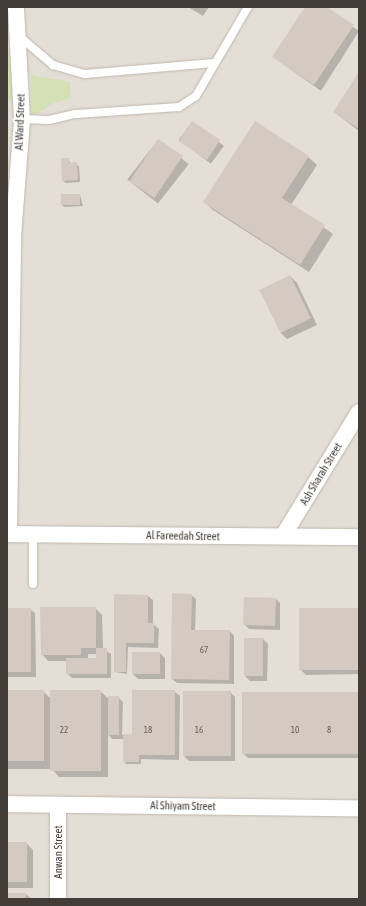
<!DOCTYPE html>
<html>
<head>
<meta charset="utf-8">
<style>
  body { margin:0 }
  #map { position:relative; width:366px; height:906px; overflow:hidden; background:#f1ede7; font-family:"Asap Condensed",sans-serif }
  div>[style] { position:absolute }
  [style*='--x'] { left:calc(var(--x)*1px); top:calc(var(--y)*1px); width:calc(var(--w)*1px); rotate:calc(var(--a)*1deg) }
  .residential>* { inset:0; background:#e5ded6; transform-origin:0 0 }
  .green>* { inset:0; background:#d3e1b5 }
  .shadow>* { inset:0; background:#0003; transform-origin:0 0 }
  .building>* { inset:0; background:#d5cac1; transform-origin:0 0 }
  .roads { filter:drop-shadow(0 0 1px #bfb6ae) drop-shadow(0 0 1px #bfb6ae) }
  .service>* { height:8px; margin:-4px; padding:0 4px; transform-origin:4px; border-radius:4px; background:#fff }
  .minor>* { height:16px; margin:-8px; padding:0 8px; transform-origin:8px; border-radius:8px; background:#fff }
  span { translate:-50% -50%; white-space:nowrap; text-align:center; line-height:1.15; -webkit-text-stroke:4px #fff; paint-order:stroke }
  .number-label { font-size:9px; color:#68605a }
  .number-label span { -webkit-text-stroke-width:0 }
  .street-label { font-size:11px; color:#443d37 }
  .frame { position:absolute; inset:0; border:8px solid #443d37; pointer-events:none }
</style>
</head>
<body>
<div id="map">
  <div class="residential">
    <div style="left:7px;top:7px;width:352px;height:892px"></div>
  </div>
  <div class="green">
    <div style="clip-path:polygon(7px 43px,13px 71px,13px 95px,7px 104px)"></div>
    <div style="clip-path:polygon(31px 75px,70px 82px,71px 98px,54px 103px,32px 117px)"></div>
  </div>
  <div class="shadow">
    <div style="clip-path:polygon(188px 7px,209px 7px,203px 16px)"></div>
    <div style="clip-path:polygon(306px 7px,325px 7px,359px 31px,321px 91px,273px 57px)"></div>
    <div style="clip-path:polygon(359px 74px,359px 131px,334px 112px)"></div>
    <div style="left:192px;top:122px;width:40px;height:22px;rotate:37deg"></div>
    <div style="left:158px;top:140px;width:39px;height:50px;rotate:38deg"></div>
    <div style="clip-path:polygon(308px 157px,317px 165px,291px 205px,333px 234px,309px 272px,213px 210px,204px 202px)"></div>
    <div style="clip-path:polygon(68px 159px,71px 164px,79px 166px,80px 182px,66px 183px,63px 181px)"></div>
    <div style="clip-path:polygon(80px 195px,83px 206px,64px 207px,62px 205px)"></div>
    <div style="clip-path:polygon(290px 276px,297px 283px,317px 325px,287px 339px,280px 332px)"></div>
    <div style="clip-path:polygon(115px 595px,148px 596px,153px 600px,153px 624px,159px 629px,158px 648px,128px 647px,127px 674px,115px 672px)"></div>
    <div style="clip-path:polygon(191px 595px,196px 599px,195px 631px,230px 631px,234px 636px,234px 684px,177px 683px,172px 679px)"></div>
    <div style="clip-path:polygon(276px 599px,280px 603px,280px 630px,249px 629px,244px 624px)"></div>
    <div style="clip-path:polygon(evenodd,95px 608px,102px 615px,103px 649px,111px 654px,111px 678px,72px 678px,67px 673px,67px 661px,48px 661px,42px 654px,95px 608px,88px 654px,97px 654px,97px 659px,88px 659px,88px 654px)"></div>
    <div style="clip-path:polygon(7px 609px,30px 609px,35px 613px,36px 677px,7px 677px)"></div>
    <div style="clip-path:polygon(359px 609px,359px 674px,306px 675px,301px 670px)"></div>
    <div style="clip-path:polygon(263px 639px,268px 644px,267px 681px,250px 681px,245px 676px)"></div>
    <div style="clip-path:polygon(160px 653px,165px 658px,165px 679px,138px 679px,133px 674px)"></div>
    <div style="clip-path:polygon(7px 691px,43px 691px,51px 699px,100px 691px,109px 699px,118px 697px,123px 702px,122px 735px,133px 735px,175px 692px,180px 696px,179px 760px,141px 759px,141px 764px,126px 764px,124px 761px,124px 739px,112px 739px,108px 734px,108px 777px,59px 777px,52px 769px,7px 769px)"></div>
    <div style="clip-path:polygon(230px 692px,235px 697px,235px 761px,189px 761px,184px 756px)"></div>
    <div style="clip-path:polygon(359px 694px,359px 758px,248px 758px,243px 753px)"></div>
    <div style="clip-path:polygon(7px 843px,26px 843px,33px 850px,33px 888px,7px 888px)"></div>
    <div style="clip-path:polygon(26px 894px,31px 899px,8px 899px)"></div>
  </div>
  <div class="building">
    <div style="clip-path:polygon(305px 7px,327px 7px,354px 25px,314px 85px,272px 57px)"></div>
    <div style="clip-path:polygon(359px 72px,359px 129px,333px 112px)"></div>
    <div style="left:192px;top:121px;width:34px;height:24px;rotate:34deg"></div>
    <div style="clip-path:polygon(255px 121px,309px 156px,282px 198px,325px 225px,300px 265px,203px 202px)"></div>
    <div style="left:158px;top:139px;width:30px;height:51px;rotate:34deg"></div>
    <div style="clip-path:polygon(61px 158px,69px 158px,69px 163px,77px 162px,78px 180px,62px 181px)"></div>
    <div style="left:61px;top:194px;width:19px;height:11px"></div>
    <div style="left:290px;top:275px;width:48px;height:34px;rotate:64deg"></div>
    <div style="clip-path:polygon(172px 593px,192px 594px,191px 630px,230px 630px,229px 680px,171px 679px)"></div>
    <div style="clip-path:polygon(114px 594px,148px 595px,148px 623px,154px 623px,154px 643px,126px 643px,126px 672px,114px 672px)"></div>
    <div style="left:244px;top:597px;width:32px;height:28px;rotate:2deg"></div>
    <div style="clip-path:polygon(40px 607px,96px 607px,96px 648px,81px 648px,81px 655px,41px 655px)"></div>
    <div style="left:7px;top:608px;width:24px;height:64px"></div>
    <div style="left:359px;top:608px;width:62px;height:60px;rotate:90deg"></div>
    <div style="left:244px;top:638px;width:19px;height:38px"></div>
    <div style="clip-path:polygon(96px 648px,107px 648px,107px 674px,66px 674px,66px 658px,96px 658px)"></div>
    <div style="left:160px;top:652px;width:22px;height:28px;rotate:90deg"></div>
    <div style="left:7px;top:690px;width:37px;height:71px"></div>
    <div style="left:50px;top:690px;width:51px;height:81px"></div>
    <div style="clip-path:polygon(132px 690px,175px 690px,175px 755px,139px 755px,139px 762px,123px 762px,123px 734px,132px 734px)"></div>
    <div style="left:183px;top:691px;width:48px;height:65px"></div>
    <div style="left:242px;top:692px;width:117px;height:62px"></div>
    <div style="left:108px;top:696px;width:11px;height:39px"></div>
    <div style="left:7px;top:842px;width:20px;height:40px"></div>
    <div style="left:7px;top:893px;width:19px;height:6px"></div>
  </div>
  <div class="roads">
    <div class="service">
      <div style="--x:19;--y:36;--w:45;--a:40.5"></div>
      <div style="--x:53;--y:65;--w:33;--a:16"></div>
      <div style="--x:85;--y:74;--w:129;--a:-4.9"></div>
      <div style="--x:22;--y:119;--w:27;--a:2"></div>
      <div style="--x:49;--y:120;--w:28;--a:-13"></div>
      <div style="--x:76;--y:114;--w:103;--a:-3.9"></div>
      <div style="--x:179;--y:107;--w:20;--a:-33"></div>
      <div style="--x:196;--y:96;--w:103;--a:-59.7"></div>
      <div style="--x:33;--y:534;--w:50;--a:90"></div>
    </div>
    <div class="minor">
      <div style="--x:7;--y:534;--w:352;--a:0.5"></div>
      <div style="--x:9;--y:534;--w:297;--a:-89.2"></div>
      <div style="--x:13;--y:237;--w:118;--a:-85.6"></div>
      <div style="--x:22;--y:119;--w:112;--a:-93.1"></div>
      <div style="--x:283;--y:536;--w:145;--a:-58.5"></div>
      <div style="--x:7;--y:804;--w:352;--a:0.7"></div>
      <div style="--x:58;--y:805;--w:94;--a:90"></div>
    </div>
  </div>
  <div class="number-label">
    <span style="left:204px;top:650px">67</span>
    <span style="left:64px;top:730px">22</span>
    <span style="left:148px;top:730px">18</span>
    <span style="left:199px;top:730px">16</span>
    <span style="left:295px;top:730px">10</span>
    <span style="left:329px;top:730px">8</span>
  </div>
  <div class="street-label">
    <span style="left:20px;top:122px;rotate:-88deg">Al Ward Street</span>
    <span style="left:321px;top:474px;rotate:-59deg">Ash Sharah Street</span>
    <span style="left:183px;top:536px;rotate:1deg">Al Fareedah Street</span>
    <span style="left:183px;top:806px;rotate:1deg">Al Shiyam Street</span>
    <span style="left:58px;top:852px;rotate:-90deg">Anwan Street</span>
  </div>
  <div class="frame"></div>
</div>
</body>
</html>
